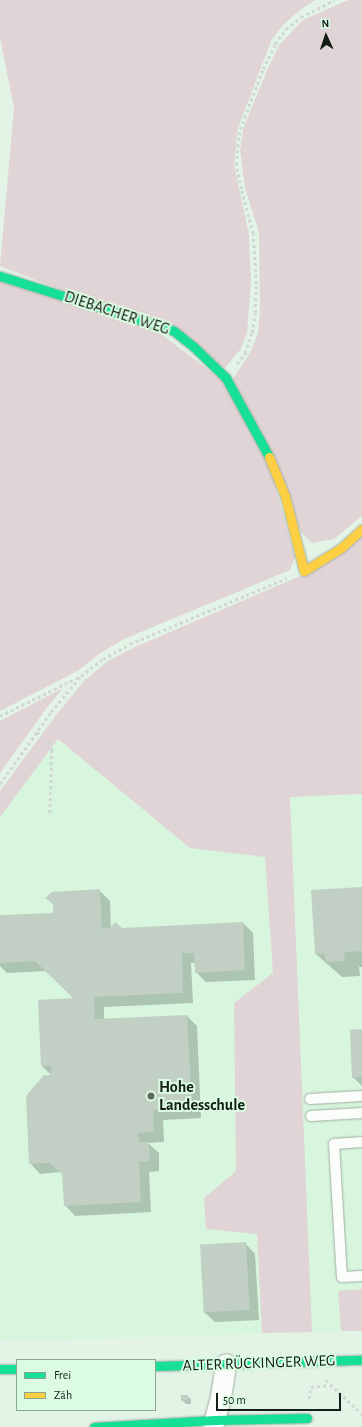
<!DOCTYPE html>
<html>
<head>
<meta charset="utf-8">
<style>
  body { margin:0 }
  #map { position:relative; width:362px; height:1427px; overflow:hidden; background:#e3f4e6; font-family:"Alegreya Sans",sans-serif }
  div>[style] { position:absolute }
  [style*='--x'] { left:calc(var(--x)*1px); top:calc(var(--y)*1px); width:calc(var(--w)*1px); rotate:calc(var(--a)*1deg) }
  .built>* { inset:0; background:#d8f6de }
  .green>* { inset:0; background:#e0d4d6 }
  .shadow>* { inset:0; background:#0003 }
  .building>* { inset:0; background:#c1cfc4; transform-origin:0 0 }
  .path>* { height:2.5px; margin-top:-1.25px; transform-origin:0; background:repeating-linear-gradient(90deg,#d1d7d2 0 3px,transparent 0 6px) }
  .roads { filter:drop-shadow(0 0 1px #a2afa4) drop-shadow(0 0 1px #a2afa4) }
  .lane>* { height:10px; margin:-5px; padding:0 5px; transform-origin:5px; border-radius:5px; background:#fbfdfb }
  .street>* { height:20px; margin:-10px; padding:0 10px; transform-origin:10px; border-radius:10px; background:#fbfdfb }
  .fast>* { height:9px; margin:-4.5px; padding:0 4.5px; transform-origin:4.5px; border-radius:4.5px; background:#16e098 }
  .slow>* { height:9px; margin:-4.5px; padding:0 4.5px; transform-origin:4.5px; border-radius:4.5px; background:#ffcf43 }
  .dots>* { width:11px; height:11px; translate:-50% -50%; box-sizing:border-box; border:2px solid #dbfce2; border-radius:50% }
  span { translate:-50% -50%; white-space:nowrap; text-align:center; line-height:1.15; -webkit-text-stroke:4px #dbfce2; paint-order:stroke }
  .street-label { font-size:16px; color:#131f16 }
  .poi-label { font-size:16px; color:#131f16; font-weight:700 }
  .left { translate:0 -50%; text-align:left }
  .legend { position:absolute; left:16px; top:1359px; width:140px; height:52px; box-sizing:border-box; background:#dbfce2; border:1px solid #8ba490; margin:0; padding:5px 7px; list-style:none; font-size:12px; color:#131f16 }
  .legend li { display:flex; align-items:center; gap:8px; height:20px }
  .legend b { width:20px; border:1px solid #8ba490 }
  .north { position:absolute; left:306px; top:16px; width:40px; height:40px; -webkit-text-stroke:3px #dbfce2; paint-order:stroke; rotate:357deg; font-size:11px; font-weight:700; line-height:16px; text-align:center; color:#131f16 }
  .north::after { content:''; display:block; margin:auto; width:14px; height:18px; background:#131f16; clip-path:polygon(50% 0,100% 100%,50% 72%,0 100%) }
  .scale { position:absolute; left:216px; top:1393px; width:125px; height:18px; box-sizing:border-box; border:2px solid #131f16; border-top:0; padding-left:5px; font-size:12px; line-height:14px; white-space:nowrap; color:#131f16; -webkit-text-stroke:3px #dbfce2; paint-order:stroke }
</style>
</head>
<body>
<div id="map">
  <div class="built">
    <div style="clip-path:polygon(58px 739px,190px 848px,292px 860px,290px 797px,362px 794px,362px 1331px,0 1341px,0 817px)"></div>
  </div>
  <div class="green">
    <div style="clip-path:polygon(0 0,316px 0,301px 9px,282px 26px,272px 39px,238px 128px,234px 165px,249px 234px,251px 282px,247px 333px,240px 350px,224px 369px,197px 343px,0 266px,14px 108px,0 38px)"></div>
    <div style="clip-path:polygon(348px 0,362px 0,362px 516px,334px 539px,312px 543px,301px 532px,233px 379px,250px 353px,258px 333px,260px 311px,259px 232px,245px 188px,240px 151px,243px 129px,268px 68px,279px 45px,303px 20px)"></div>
    <div style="clip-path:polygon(0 280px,152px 327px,223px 381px,271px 470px,295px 557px,290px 570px,124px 639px,99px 654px,79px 670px,0 711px)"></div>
    <div style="clip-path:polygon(362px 536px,362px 794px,290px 797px,312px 1332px,262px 1333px,257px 1234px,206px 1229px,204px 1198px,236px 1171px,234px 1003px,273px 973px,265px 857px,190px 848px,58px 739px,0 817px,0 791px,56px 715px,84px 681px,108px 661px,137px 646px,305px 574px)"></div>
    <div style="clip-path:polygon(63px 688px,46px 709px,0 773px,0 721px)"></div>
    <div style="clip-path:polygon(362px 1289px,362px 1331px,341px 1331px,338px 1291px)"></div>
  </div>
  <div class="shadow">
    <div style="clip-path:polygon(362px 888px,362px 967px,359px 967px,360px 976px,342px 977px,316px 954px)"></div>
    <div style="clip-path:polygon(99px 890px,110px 901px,111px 929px,243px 923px,253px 933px,255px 980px,206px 982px,196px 972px,196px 963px,191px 963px,193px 1003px,104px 1007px,104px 1020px,187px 1016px,197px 1026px,201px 1118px,163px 1120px,164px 1142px,148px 1143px,159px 1153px,159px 1171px,149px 1172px,151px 1212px,75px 1216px,65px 1205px,63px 1175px,60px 1172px,40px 1174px,30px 1163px,52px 1076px,42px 1066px,75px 999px,47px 971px,7px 973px,0 966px,0 916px,54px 914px,54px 905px,47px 898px)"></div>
    <div style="clip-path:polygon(362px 1030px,362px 1086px,353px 1077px)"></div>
    <div style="clip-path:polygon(245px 1243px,255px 1254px,259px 1320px,215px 1322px,204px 1312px)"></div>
    <div style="clip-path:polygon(187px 1396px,191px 1399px,191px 1404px,186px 1404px,182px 1400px)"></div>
  </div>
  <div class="building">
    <div style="clip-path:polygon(362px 887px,362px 951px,344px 952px,345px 961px,326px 962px,325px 954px,315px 954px,311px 890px)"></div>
    <div style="clip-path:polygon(100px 889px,102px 929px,110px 928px,115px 922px,122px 928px,243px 922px,245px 970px,195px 973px,194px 953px,182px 953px,183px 993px,94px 997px,95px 1019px,187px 1015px,192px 1108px,153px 1110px,154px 1132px,138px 1133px,139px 1142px,149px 1142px,150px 1161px,139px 1162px,141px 1202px,64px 1206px,62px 1174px,49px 1163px,29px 1164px,26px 1096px,44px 1075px,51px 1075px,51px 1066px,41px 1066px,38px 1000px,73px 998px,35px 961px,0 963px,0 915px,53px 913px,53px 903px,45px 898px,52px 892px)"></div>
    <div style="clip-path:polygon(362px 1029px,362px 1077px,352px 1078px,350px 1030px)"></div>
    <div style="left:246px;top:1242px;width:68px;height:46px;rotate:87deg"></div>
    <div style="clip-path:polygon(181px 1395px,188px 1395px,188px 1400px,181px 1401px)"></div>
  </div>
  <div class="path">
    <div style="--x:237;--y:364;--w:14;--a:-54"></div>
    <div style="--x:245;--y:353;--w:21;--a:-71"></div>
    <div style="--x:252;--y:333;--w:20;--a:-81"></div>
    <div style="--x:255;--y:313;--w:29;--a:-88"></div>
    <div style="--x:256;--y:284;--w:50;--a:-93.4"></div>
    <div style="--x:253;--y:234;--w:47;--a:-104.9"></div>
    <div style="--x:241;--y:189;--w:25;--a:-102"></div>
    <div style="--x:236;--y:165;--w:36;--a:-84"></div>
    <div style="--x:240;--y:129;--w:64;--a:-69"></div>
    <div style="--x:263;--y:69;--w:28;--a:-64"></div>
    <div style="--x:275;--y:44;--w:19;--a:-54"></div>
    <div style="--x:286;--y:29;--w:19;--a:-39"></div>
    <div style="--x:301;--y:17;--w:37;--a:-27"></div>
    <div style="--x:0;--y:716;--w:88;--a:-26.3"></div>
    <div style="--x:37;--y:732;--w:16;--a:40"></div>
    <div style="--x:49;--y:742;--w:9;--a:69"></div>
    <div style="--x:52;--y:750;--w:64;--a:91.8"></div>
    <div style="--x:0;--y:784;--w:88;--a:-54.7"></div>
    <div style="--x:51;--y:712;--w:47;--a:-50.2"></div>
    <div style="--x:81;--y:676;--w:28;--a:-38"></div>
    <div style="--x:103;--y:659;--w:31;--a:-29"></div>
    <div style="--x:130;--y:644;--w:170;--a:-22.8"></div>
    <div style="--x:326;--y:1380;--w:50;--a:43.4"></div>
    <div style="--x:309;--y:1399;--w:12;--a:-81"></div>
    <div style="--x:311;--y:1387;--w:18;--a:-6"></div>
  </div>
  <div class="roads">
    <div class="lane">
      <div style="--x:310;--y:1099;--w:52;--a:-3.3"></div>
      <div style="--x:311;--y:1116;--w:51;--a:-3.4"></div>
      <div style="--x:362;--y:1142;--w:28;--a:176"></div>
      <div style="--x:334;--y:1144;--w:133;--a:86.6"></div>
      <div style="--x:342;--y:1277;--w:20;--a:-3"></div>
    </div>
    <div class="street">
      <div style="--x:213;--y:1427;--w:31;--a:-75"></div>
      <div style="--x:221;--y:1397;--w:33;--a:-81"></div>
    </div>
    <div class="fast">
      <div style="--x:0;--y:276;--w:182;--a:17.5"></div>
      <div style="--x:174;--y:331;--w:26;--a:39"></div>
      <div style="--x:194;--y:347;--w:45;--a:44.1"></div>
      <div style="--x:226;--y:378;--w:90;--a:61.4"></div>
      <div style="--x:155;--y:1366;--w:207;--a:-1.7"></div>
      <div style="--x:0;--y:1369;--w:17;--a:0"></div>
      <div style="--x:94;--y:1427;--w:121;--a:-3.3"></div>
      <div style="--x:215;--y:1420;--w:92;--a:-1.2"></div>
    </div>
    <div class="slow">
      <div style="--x:269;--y:457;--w:42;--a:67.7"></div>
      <div style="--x:285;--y:496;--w:77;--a:75.8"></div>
      <div style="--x:304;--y:571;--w:44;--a:-31.9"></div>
      <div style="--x:341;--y:548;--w:28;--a:-42"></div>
    </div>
  </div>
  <div class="dots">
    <div style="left:151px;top:1096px;background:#5c6a5f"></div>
  </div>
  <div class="street-label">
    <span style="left:117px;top:313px;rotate:18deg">DIEBACHER WEG</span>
    <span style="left:259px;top:1363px;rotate:-2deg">ALTER RÜCKINGER WEG</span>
  </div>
  <div class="poi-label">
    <span class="left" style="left:159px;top:1096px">Hohe<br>Landesschule</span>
  </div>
  <ul class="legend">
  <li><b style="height:5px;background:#16e098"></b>Frei</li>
  <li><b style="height:5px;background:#ffcf43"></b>Zäh</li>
  </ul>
  <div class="north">N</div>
  <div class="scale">50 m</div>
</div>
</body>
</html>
